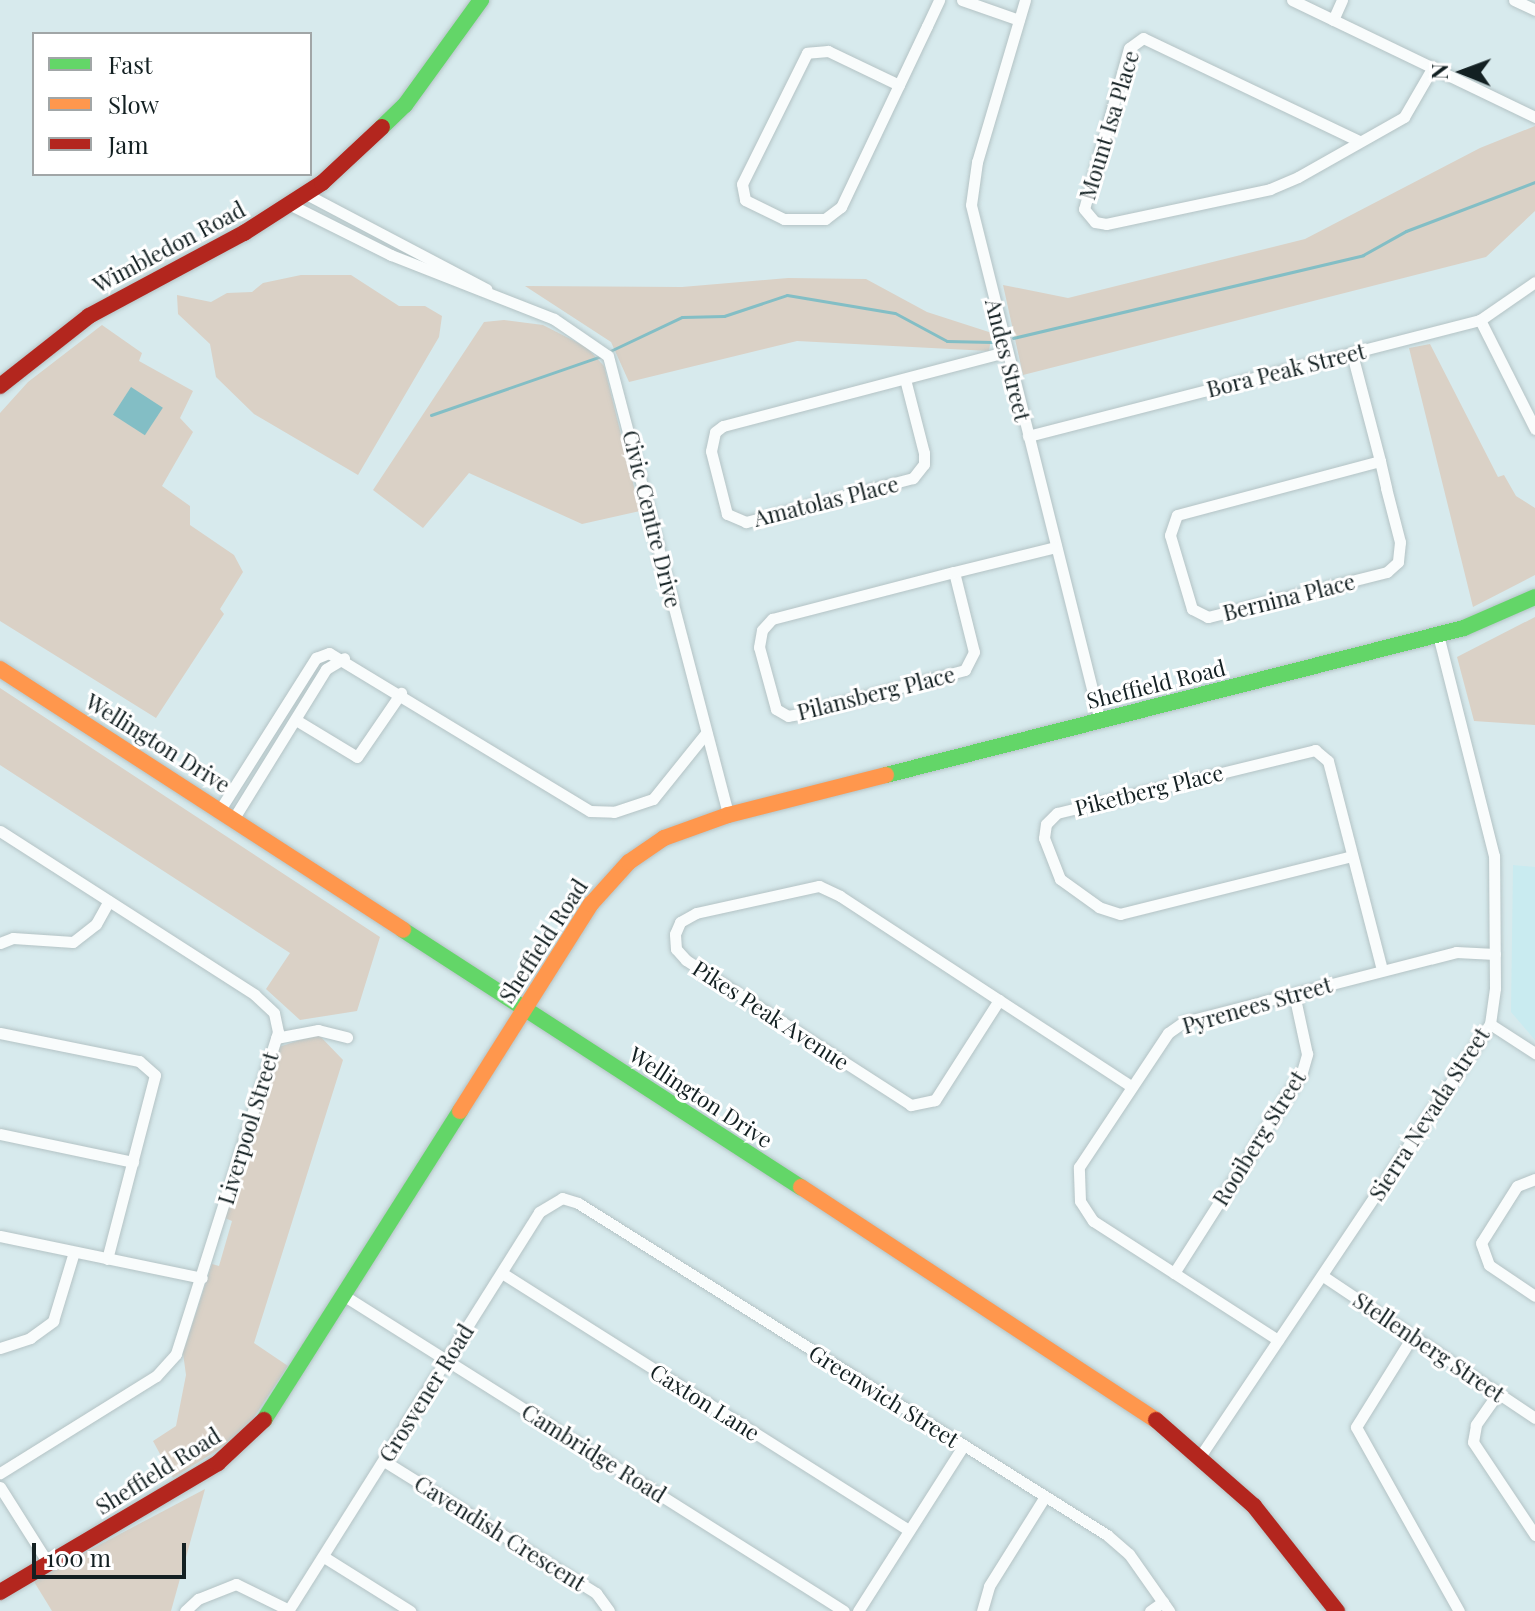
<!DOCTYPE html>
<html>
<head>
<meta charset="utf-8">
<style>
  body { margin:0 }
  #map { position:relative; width:1535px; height:1611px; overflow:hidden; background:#d7eaed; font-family:"Playfair Display",serif }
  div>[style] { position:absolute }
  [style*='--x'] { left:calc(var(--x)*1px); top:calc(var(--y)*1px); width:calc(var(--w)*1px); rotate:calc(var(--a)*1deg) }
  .built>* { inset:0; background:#c9ebf0 }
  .green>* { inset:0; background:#dad1c6 }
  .water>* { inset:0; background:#83bec5; transform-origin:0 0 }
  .stream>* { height:3px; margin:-1.5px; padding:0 1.5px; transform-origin:1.5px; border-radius:1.5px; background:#83bec5 }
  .roads { filter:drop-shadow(0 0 2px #b4c3c5) drop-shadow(0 0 2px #b4c3c5) }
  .street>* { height:11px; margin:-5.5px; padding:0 5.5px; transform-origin:5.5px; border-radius:5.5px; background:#f9fcfc }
  .fast>* { height:16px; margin:-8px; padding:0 8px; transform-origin:8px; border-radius:8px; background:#63d668 }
  .slow>* { height:16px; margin:-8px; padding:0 8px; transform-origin:8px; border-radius:8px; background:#ff974d }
  .jam>* { height:16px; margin:-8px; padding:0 8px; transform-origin:8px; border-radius:8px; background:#b3261e }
  span { translate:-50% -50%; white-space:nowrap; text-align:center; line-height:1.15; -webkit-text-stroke:6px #fff; paint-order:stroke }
  .street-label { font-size:22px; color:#132022 }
  .legend { position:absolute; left:32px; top:32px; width:280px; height:144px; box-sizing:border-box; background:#fff; border:2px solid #a1a6a7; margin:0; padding:10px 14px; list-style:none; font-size:24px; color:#132022 }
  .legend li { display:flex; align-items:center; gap:16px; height:40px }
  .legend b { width:40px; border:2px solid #a1a6a7 }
  .north { position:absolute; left:1423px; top:32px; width:80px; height:80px; -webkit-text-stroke:6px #fff; paint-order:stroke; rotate:271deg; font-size:22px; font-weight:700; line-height:32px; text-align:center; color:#132022 }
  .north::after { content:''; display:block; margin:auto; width:28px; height:36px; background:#132022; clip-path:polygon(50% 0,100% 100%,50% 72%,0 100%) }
  .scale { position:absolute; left:32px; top:1543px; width:154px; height:36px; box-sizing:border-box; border:4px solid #132022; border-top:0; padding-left:10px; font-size:24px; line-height:28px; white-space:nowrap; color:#132022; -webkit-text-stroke:6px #fff; paint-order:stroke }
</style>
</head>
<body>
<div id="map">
  <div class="built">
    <div style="clip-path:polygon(1513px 865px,1535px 867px,1535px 1040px,1511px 1012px)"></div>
  </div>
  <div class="green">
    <div style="clip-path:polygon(1535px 126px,1535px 211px,1486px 257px,1023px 375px,1003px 285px,1068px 298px,1305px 239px,1480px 148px)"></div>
    <div style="clip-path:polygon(301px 275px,351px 275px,399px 306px,425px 306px,442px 316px,439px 337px,358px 475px,254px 414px,216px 377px,210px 344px,178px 314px,177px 295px,211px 302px,227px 293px,252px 292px,263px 283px)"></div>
    <div style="clip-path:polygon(788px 278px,866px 279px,927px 312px,992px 333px,989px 351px,797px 341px,629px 382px,611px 342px,525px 286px,682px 287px)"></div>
    <div style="clip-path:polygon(504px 320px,543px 325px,586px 347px,604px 366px,640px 511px,582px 524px,469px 473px,423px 528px,373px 490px,484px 322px)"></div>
    <div style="clip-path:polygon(102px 325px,142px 353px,139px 361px,193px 391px,180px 418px,193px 432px,162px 486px,190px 506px,190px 525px,234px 555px,243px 572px,220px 609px,224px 614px,156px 718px,0 621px,0 413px,28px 382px)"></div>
    <div style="clip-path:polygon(1430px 344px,1498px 477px,1504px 475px,1516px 496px,1535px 508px,1535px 575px,1473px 607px,1409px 348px)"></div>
    <div style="clip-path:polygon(1535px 617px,1535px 725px,1474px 721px,1457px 657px)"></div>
    <div style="clip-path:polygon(0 688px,380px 937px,357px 1011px,300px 1020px,266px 989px,290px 953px,0 765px)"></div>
    <div style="clip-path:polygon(318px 1034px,343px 1060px,254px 1343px,288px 1366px,242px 1435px,173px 1478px,153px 1441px,176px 1426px,186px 1375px,183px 1353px,212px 1264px,219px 1266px,232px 1221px,225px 1218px,279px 1047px)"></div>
    <div style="clip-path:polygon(205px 1489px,171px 1611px,52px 1611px,33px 1580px)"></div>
  </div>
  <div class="water">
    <div style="left:131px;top:387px;width:38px;height:33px;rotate:33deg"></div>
  </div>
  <div class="stream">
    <div style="--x:1013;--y:338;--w:360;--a:-13.3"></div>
    <div style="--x:1363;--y:255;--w:49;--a:-29.2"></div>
    <div style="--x:1406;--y:231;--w:138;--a:-20.8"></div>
    <div style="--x:608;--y:352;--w:82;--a:-25.3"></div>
    <div style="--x:682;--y:317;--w:42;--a:-1.4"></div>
    <div style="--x:724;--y:316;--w:66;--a:-18.4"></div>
    <div style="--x:787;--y:295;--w:109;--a:9.5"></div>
    <div style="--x:895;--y:313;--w:59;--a:28.3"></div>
    <div style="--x:947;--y:341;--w:45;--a:1.3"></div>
    <div style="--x:431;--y:415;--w:180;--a:-19.1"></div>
  </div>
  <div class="roads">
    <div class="street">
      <div style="--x:962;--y:0;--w:60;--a:19.3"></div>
      <div style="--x:1025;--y:0;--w:169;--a:106.5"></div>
      <div style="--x:977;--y:162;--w:43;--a:97.9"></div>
      <div style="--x:971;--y:205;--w:532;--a:75.96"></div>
      <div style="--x:1292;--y:0;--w:270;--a:25.7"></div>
      <div style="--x:1514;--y:0;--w:23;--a:25"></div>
      <div style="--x:1333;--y:20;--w:22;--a:-66"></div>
      <div style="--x:899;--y:85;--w:79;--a:-154.4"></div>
      <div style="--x:828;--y:51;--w:21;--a:175"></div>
      <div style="--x:807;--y:53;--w:146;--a:116.4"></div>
      <div style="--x:742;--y:184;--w:16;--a:79"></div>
      <div style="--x:745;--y:200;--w:43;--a:26"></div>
      <div style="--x:784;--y:219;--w:41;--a:0"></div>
      <div style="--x:825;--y:219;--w:20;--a:-37"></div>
      <div style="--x:841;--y:207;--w:200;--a:-64.6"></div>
      <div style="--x:927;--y:26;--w:29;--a:-65"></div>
      <div style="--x:1359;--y:141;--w:239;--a:-154.5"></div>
      <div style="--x:1143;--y:38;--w:17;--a:144"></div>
      <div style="--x:1129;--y:48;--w:167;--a:105.6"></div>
      <div style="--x:1084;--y:209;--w:17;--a:50"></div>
      <div style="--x:1095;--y:222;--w:11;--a:10"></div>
      <div style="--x:1106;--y:224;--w:168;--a:-12"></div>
      <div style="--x:1270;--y:189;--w:30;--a:-23"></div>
      <div style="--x:1298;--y:177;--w:122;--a:-29.5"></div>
      <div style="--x:1404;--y:117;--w:58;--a:-59.9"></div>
      <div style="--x:306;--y:194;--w:204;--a:27.8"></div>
      <div style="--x:291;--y:205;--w:112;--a:26.6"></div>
      <div style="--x:391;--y:255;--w:175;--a:21.4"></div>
      <div style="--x:554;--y:319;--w:65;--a:34.4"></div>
      <div style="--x:608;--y:356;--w:474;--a:75.3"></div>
      <div style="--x:1480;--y:320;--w:122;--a:63.2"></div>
      <div style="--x:1352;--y:354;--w:111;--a:75.3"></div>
      <div style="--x:1380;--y:461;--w:28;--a:77"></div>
      <div style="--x:1386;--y:488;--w:56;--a:75.5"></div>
      <div style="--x:1400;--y:542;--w:20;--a:96"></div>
      <div style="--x:1398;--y:562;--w:15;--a:138"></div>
      <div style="--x:1387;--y:572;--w:185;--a:165.9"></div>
      <div style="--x:1208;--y:617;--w:18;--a:-153"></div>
      <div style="--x:1192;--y:609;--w:77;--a:-106.6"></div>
      <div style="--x:1170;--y:535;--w:21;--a:-71"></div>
      <div style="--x:1177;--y:515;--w:210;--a:-14.9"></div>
      <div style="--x:905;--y:379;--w:76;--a:75.6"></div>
      <div style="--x:924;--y:453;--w:11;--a:90"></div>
      <div style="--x:924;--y:464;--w:18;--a:128"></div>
      <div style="--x:913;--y:478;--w:173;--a:165.2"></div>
      <div style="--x:746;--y:522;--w:21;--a:-157"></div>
      <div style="--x:727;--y:514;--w:65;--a:-104.3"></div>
      <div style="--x:711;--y:451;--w:19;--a:-78"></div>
      <div style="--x:715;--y:432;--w:10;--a:-37"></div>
      <div style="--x:723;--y:426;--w:293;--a:-14.7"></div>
      <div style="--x:1028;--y:436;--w:467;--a:-14.4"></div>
      <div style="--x:1480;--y:320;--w:67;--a:-34.6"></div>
      <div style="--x:954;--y:572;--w:82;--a:76"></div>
      <div style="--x:974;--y:652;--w:20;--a:117"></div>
      <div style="--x:965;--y:670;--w:172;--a:165.2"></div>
      <div style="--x:799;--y:714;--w:11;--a:170"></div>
      <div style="--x:788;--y:716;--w:14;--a:-150"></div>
      <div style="--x:776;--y:709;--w:64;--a:-105.3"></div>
      <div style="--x:759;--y:647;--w:17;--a:-80"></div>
      <div style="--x:762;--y:630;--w:15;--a:-48"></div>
      <div style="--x:772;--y:619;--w:188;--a:-14.5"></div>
      <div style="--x:954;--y:572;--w:105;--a:-13.8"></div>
      <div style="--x:296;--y:720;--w:71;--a:31.2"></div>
      <div style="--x:357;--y:757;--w:78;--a:-55.5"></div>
      <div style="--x:221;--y:808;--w:178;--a:-57.7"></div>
      <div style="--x:316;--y:658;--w:14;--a:-21"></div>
      <div style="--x:329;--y:653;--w:305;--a:31.2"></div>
      <div style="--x:590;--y:811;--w:24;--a:2"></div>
      <div style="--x:614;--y:812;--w:41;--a:-18.4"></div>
      <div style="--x:653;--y:799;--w:85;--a:-51.2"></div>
      <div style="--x:234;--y:818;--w:175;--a:-58.3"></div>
      <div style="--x:326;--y:669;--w:21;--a:-31"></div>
      <div style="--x:0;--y:831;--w:303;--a:32.7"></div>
      <div style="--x:255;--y:995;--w:26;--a:43"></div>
      <div style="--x:274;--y:1013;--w:19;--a:78"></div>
      <div style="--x:278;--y:1032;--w:338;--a:107.6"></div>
      <div style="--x:176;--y:1354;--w:30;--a:132"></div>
      <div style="--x:156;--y:1376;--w:184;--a:148.1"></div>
      <div style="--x:1352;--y:856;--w:239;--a:166"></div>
      <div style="--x:1120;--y:914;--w:22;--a:-162"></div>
      <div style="--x:1099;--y:907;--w:48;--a:-144.3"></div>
      <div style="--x:1060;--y:879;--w:44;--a:-111.3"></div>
      <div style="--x:1044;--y:838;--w:14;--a:-82"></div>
      <div style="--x:1046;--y:824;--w:16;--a:-45"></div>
      <div style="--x:1057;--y:813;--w:266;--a:-13.7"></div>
      <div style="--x:1315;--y:750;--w:17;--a:40"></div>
      <div style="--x:1328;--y:761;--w:216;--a:75.5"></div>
      <div style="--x:0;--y:943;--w:14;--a:-21"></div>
      <div style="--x:13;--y:938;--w:60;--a:3.8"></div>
      <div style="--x:73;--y:942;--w:29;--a:-38"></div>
      <div style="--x:96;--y:924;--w:26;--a:-61"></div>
      <div style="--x:999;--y:1000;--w:119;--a:122.6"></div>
      <div style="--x:935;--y:1100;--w:25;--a:168"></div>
      <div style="--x:911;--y:1105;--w:268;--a:-147.2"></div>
      <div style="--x:686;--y:960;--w:15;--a:-132"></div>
      <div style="--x:676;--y:949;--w:15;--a:-94"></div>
      <div style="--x:675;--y:934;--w:13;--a:-67"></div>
      <div style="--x:680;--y:922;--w:18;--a:-29"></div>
      <div style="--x:696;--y:913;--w:126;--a:-12.4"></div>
      <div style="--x:819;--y:886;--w:23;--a:25"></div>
      <div style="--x:840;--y:896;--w:190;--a:33.2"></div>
      <div style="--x:999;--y:1000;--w:158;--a:33.1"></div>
      <div style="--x:1490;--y:1024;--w:54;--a:32.8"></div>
      <div style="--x:0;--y:1033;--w:142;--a:11.4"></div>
      <div style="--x:139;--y:1061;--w:21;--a:41"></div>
      <div style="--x:155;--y:1075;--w:190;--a:104.6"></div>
      <div style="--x:276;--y:1038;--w:43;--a:-10.8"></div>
      <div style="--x:318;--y:1030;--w:30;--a:14"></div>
      <div style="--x:0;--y:1134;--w:136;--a:11.9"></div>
      <div style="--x:1535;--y:1179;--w:19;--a:159"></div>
      <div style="--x:1517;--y:1186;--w:67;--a:122.3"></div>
      <div style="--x:1481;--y:1243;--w:23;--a:70"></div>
      <div style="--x:1489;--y:1265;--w:55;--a:34"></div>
      <div style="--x:0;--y:1236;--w:206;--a:11.7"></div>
      <div style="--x:502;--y:1273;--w:481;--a:32.3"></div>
      <div style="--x:1174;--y:1273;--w:238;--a:-57.5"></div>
      <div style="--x:1302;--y:1072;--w:19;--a:-74"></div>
      <div style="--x:1307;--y:1054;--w:61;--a:-102.2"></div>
      <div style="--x:1323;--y:1276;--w:255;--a:33.8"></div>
      <div style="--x:343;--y:1295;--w:592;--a:32.24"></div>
      <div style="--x:1412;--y:1337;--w:106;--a:121.9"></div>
      <div style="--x:1356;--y:1427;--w:211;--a:60.8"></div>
      <div style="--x:1278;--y:1340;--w:220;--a:-147.2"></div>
      <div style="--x:1093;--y:1221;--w:24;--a:-123"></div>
      <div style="--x:1080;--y:1201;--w:34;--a:-92"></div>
      <div style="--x:1079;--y:1167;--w:161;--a:-56.4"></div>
      <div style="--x:1168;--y:1033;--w:19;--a:-35"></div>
      <div style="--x:1184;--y:1022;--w:281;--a:-14.4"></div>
      <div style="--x:1456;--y:952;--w:39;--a:3"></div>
      <div style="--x:0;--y:1348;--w:32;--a:-18"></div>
      <div style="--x:30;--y:1338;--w:29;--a:-36"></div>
      <div style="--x:53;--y:1321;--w:72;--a:-73.1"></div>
      <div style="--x:1498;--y:1393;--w:39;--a:125"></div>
      <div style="--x:1476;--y:1425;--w:17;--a:100"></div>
      <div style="--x:1473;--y:1442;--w:112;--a:56.3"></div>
      <div style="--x:1201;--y:1455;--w:519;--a:-56.16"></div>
      <div style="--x:1490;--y:1024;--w:36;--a:-82"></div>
      <div style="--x:1495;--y:988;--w:132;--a:-90.4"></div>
      <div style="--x:1494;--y:856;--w:229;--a:-104.2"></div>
      <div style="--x:384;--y:1461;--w:250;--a:31.9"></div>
      <div style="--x:596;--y:1593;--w:22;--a:54"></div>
      <div style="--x:0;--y:1487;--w:90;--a:57.7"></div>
      <div style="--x:324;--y:1557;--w:102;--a:32.1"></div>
      <div style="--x:185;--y:1611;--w:18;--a:-43"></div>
      <div style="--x:198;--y:1599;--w:41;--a:-21.5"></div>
      <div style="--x:236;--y:1584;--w:59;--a:26.1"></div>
      <div style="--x:288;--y:1611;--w:471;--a:-57.8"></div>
      <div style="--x:539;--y:1212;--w:27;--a:-31"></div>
      <div style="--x:562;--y:1198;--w:17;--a:17"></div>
      <div style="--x:578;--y:1203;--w:625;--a:32.11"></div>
      <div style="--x:1107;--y:1535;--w:29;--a:41"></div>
      <div style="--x:1129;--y:1554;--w:70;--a:54.9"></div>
      <div style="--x:858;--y:1611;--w:196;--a:-57.5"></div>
      <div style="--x:982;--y:1611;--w:26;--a:-74"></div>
      <div style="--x:989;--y:1586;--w:104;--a:-58"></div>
      <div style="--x:1150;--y:1611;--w:16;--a:-35"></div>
    </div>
    <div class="fast">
      <div style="--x:382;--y:127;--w:32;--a:-44"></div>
      <div style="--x:405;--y:105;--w:130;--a:-54.1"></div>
      <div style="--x:886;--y:775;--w:596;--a:-14.27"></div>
      <div style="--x:1464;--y:628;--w:77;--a:-23.6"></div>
      <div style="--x:403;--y:930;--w:474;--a:32.9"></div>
      <div style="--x:264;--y:1420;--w:366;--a:-57.6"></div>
    </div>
    <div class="slow">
      <div style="--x:0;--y:669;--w:480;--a:32.9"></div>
      <div style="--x:460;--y:1111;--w:245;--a:-57.7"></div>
      <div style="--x:591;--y:904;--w:57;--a:-47.9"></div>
      <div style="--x:629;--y:862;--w:42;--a:-34.4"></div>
      <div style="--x:664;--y:838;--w:68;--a:-19.8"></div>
      <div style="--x:728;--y:815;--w:163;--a:-14.2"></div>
      <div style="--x:801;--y:1187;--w:425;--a:33.3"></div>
    </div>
    <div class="jam">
      <div style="--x:0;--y:386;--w:113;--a:-38.2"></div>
      <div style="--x:89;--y:316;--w:176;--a:-28.2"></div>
      <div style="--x:244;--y:233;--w:93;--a:-32.7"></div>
      <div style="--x:322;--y:183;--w:82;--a:-43"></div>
      <div style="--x:1156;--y:1420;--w:130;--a:41.3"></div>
      <div style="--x:1254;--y:1506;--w:134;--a:51.7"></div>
      <div style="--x:0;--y:1592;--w:253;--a:-30.6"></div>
      <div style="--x:218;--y:1463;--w:63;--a:-43.1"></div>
    </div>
  </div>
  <div class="street-label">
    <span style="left:1109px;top:125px;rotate:-73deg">Mount Isa Place</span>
    <span style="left:169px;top:247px;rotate:-28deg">Wimbledon Road</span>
    <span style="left:1008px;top:360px;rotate:76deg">Andes Street</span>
    <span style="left:1286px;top:370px;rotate:-14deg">Bora Peak Street</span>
    <span style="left:826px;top:501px;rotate:-14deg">Amatolas Place</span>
    <span style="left:652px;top:519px;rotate:76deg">Civic Centre Drive</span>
    <span style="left:1289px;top:597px;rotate:-14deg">Bernina Place</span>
    <span style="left:1156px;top:684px;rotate:-14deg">Sheffield Road</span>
    <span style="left:876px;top:693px;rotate:-14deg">Pilansberg Place</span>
    <span style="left:158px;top:743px;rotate:32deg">Wellington Drive</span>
    <span style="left:1149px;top:790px;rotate:-14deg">Piketberg Place</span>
    <span style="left:543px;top:941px;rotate:-57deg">Sheffield Road</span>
    <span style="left:1257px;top:1005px;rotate:-16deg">Pyrenees Street</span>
    <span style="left:771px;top:1015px;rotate:33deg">Pikes Peak Avenue</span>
    <span style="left:701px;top:1097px;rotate:33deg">Wellington Drive</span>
    <span style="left:1429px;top:1114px;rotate:-57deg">Sierra Nevada Street</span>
    <span style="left:248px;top:1128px;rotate:-73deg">Liverpool Street</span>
    <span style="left:1259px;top:1138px;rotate:-58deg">Rooiberg Street</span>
    <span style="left:1429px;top:1347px;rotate:34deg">Stellenberg Street</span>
    <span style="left:426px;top:1393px;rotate:-58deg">Grosvener Road</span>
    <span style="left:884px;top:1396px;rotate:32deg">Greenwich Street</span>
    <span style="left:705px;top:1402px;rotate:32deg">Caxton Lane</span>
    <span style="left:594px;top:1453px;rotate:32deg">Cambridge Road</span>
    <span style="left:158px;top:1471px;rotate:-32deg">Sheffield Road</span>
    <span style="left:500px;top:1533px;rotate:32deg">Cavendish Crescent</span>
  </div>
  <ul class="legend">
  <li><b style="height:10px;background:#63d668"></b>Fast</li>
  <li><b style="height:10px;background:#ff974d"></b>Slow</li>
  <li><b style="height:10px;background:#b3261e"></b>Jam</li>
  </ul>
  <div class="north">N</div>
  <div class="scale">100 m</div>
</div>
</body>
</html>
